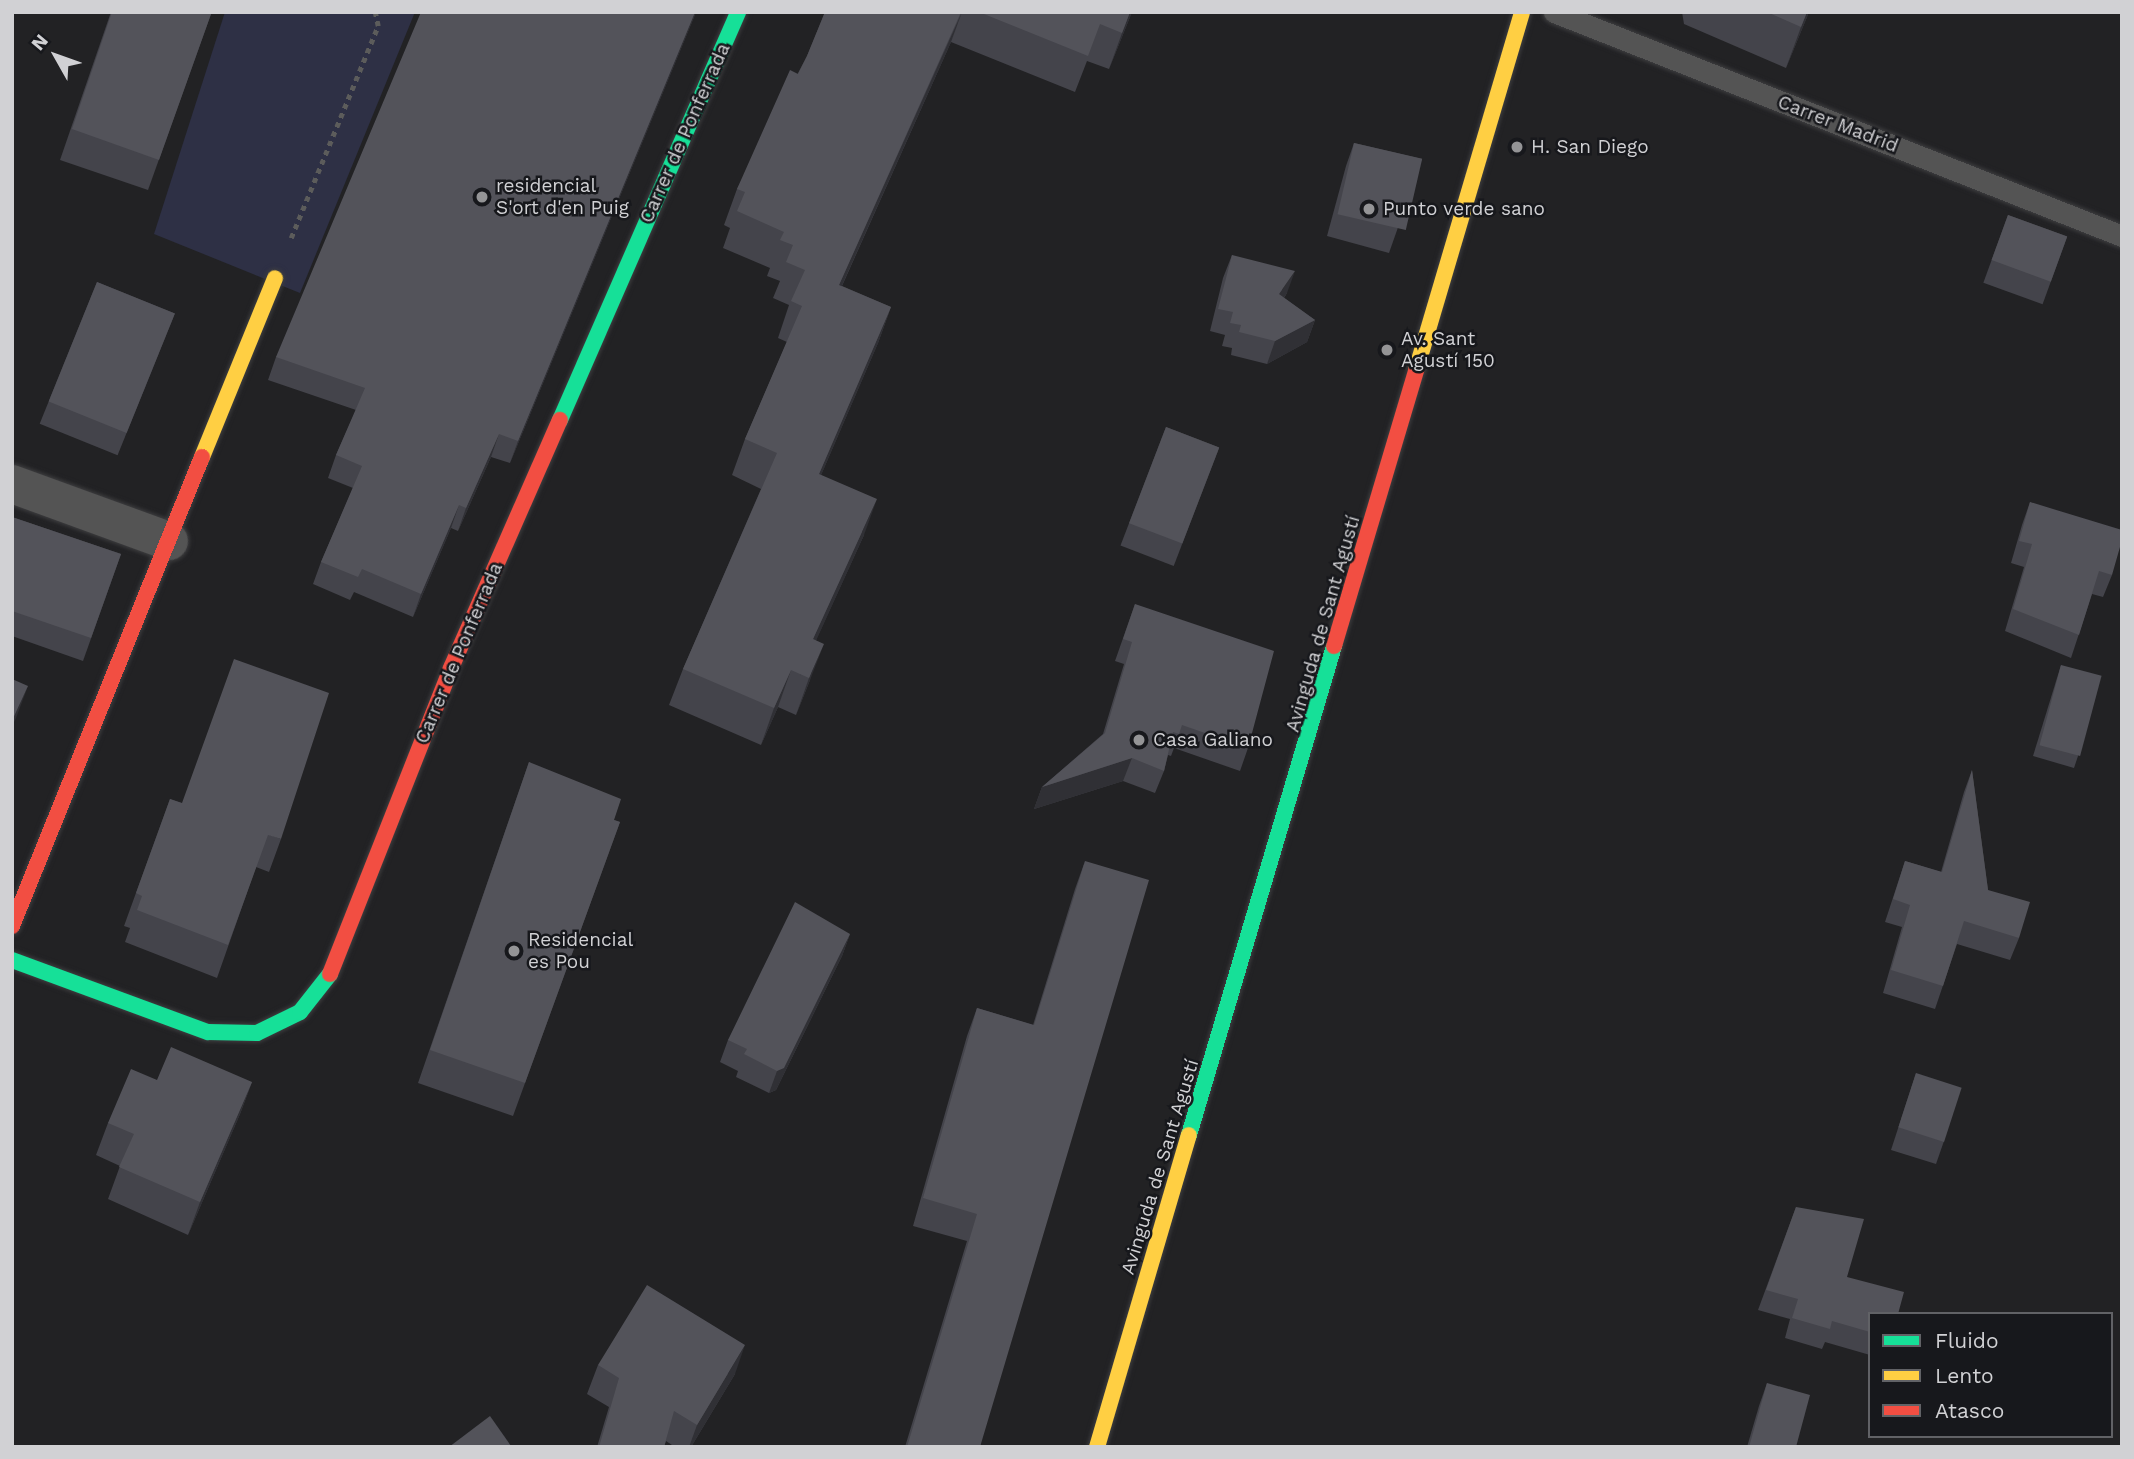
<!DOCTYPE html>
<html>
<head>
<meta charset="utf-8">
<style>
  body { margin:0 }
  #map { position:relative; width:2134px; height:1459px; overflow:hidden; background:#222224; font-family:"Work Sans",sans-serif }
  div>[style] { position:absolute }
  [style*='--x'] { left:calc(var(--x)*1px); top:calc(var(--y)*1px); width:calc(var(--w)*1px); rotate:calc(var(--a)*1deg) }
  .green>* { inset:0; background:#2e3045 }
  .path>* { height:4.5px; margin-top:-2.25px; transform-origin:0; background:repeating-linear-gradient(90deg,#5c5c5b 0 5px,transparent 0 10px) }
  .roads { filter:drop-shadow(0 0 2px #3e3e40) drop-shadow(0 0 2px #3e3e40) }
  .lane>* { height:21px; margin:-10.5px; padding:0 10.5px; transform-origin:10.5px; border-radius:10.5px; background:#545454 }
  .street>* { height:38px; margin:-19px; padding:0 19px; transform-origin:19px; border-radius:19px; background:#545454 }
  .fast>* { height:16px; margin:-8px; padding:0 8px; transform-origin:8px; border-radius:8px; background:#16e098 }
  .slow>* { height:16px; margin:-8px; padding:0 8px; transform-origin:8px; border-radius:8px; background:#ffcf43 }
  .jam>* { height:16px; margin:-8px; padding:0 8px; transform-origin:8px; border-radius:8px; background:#f24e42 }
  .wall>* { inset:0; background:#44444b; transform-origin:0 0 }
  .shaded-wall>* { inset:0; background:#303035 }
  .building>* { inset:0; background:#53535a; transform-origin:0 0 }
  .dots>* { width:19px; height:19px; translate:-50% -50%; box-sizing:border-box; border:4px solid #17181c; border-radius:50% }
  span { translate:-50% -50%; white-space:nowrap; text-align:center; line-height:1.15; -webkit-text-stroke:5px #17181c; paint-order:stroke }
  .street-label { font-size:19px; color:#d1d1d4 }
  .poi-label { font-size:19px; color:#d1d1d4 }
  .left { translate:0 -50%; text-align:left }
  .frame { position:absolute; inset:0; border:14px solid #d1d1d4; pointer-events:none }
  .legend { position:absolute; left:1868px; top:1312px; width:245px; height:126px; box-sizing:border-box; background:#17181c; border:2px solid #616266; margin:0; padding:9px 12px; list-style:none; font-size:21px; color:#d1d1d4 }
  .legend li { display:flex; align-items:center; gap:14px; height:35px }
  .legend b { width:35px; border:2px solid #616266 }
  .north { position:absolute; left:21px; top:21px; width:70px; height:70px; -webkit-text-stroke:5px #17181c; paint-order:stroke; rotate:310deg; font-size:19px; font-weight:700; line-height:28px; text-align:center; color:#d1d1d4 }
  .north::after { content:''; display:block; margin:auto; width:24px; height:32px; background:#d1d1d4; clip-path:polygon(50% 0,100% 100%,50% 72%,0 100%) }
</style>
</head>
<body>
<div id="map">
  <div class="green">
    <div style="clip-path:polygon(225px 12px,415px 12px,300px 293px,154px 234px)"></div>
  </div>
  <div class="path">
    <div style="--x:291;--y:238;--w:229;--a:-67.7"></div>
    <div style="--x:378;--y:26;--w:14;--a:-102"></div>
  </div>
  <div class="roads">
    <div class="lane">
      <div style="--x:1554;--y:12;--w:611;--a:21.52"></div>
    </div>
    <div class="street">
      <div style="--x:12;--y:484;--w:167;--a:20"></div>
    </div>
    <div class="fast">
      <div style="--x:560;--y:420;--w:445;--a:-66.4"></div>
      <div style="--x:12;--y:960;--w:209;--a:20.2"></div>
      <div style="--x:208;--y:1032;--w:49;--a:1.2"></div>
      <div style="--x:257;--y:1033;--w:48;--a:-26"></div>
      <div style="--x:300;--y:1012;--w:48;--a:-51.7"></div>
      <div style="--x:1189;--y:1135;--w:510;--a:-73.48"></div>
    </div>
    <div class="slow">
      <div style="--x:1417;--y:367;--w:370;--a:-73.5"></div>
      <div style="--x:202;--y:457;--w:193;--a:-67.8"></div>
      <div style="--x:1097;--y:1447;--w:325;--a:-73.6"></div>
    </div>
    <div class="jam">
      <div style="--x:1334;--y:646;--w:291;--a:-73.4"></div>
      <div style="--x:12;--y:926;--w:506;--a:-67.95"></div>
      <div style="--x:330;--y:974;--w:329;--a:-68.4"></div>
      <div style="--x:451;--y:668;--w:271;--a:-66.3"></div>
    </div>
  </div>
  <div class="wall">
    <div style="clip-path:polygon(111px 12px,205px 12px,211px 14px,148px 190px,60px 160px)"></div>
    <div style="clip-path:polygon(696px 12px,510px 463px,491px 457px,458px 531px,451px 528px,413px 617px,354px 592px,350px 600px,313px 584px,321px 562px,353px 488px,328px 478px,336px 455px,356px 410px,268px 380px,276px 357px)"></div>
    <div style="clip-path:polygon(825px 12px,1132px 12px,1109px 69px,1087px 61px,1075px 92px,951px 42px,842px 286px,891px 307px,878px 343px,821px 475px,864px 535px,816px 640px,810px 680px,796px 715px,778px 707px,761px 745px,669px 705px,683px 669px,761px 489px,732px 475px,745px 439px,787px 342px,778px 338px,789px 305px,773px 298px,780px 281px,767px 276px,770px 268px,723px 248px,730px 228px,724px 225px,737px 189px,807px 56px)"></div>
    <div style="clip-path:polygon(1682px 12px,1809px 12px,1786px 68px,1684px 24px)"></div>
    <div style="clip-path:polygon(1354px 143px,1422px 159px,1389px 253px,1327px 236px,1346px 166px)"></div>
    <div style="left:2008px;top:215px;width:63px;height:72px;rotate:20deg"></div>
    <div style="clip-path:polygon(1232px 255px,1287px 293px,1284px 298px,1315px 320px,1307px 342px,1267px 364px,1231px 355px,1232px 348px,1222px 346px,1225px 335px,1210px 331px,1223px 278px)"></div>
    <div style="left:97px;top:282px;width:84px;height:153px;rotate:22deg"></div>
    <div style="left:1166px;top:427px;width:57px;height:127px;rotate:21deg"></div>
    <div style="clip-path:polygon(2030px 502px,2112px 575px,2103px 597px,2092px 594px,2071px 658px,2005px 631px,2024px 567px,2011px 563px,2022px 525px)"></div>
    <div style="clip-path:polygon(12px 517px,121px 554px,83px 661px,12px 636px)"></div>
    <div style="clip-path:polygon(1135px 604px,1248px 748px,1240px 771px,1174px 748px,1171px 756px,1168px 755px,1164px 771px,1155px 793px,1123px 781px,1034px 809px,1042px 787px,1103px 734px,1124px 664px,1115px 661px)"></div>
    <div style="clip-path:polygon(2061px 665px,2078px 756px,2074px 768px,2033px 756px)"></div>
    <div style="clip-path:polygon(529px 762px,614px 820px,620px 822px,513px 1116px,418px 1083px)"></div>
    <div style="clip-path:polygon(1972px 770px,1988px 890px,2019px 938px,2010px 960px,1957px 944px,1935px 1009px,1883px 993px,1902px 927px,1885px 922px,1905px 861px,1941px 872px,1964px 792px)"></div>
    <div style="clip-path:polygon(170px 799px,281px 839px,269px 872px,256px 867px,217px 978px,125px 942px,130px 928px,124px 926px)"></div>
    <div style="clip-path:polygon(1085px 861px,980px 1447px,905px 1447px,967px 1241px,913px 1226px,967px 1036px,977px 1008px,1033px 1025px,1075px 889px)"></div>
    <div style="clip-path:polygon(850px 934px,842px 956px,776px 1090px,769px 1093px,736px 1077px,738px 1071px,720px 1062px,728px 1040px)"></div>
    <div style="clip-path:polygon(1916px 1073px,1944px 1141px,1936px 1164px,1891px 1150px)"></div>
    <div style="clip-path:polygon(157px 1080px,252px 1082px,240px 1114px,188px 1235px,108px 1199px,120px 1166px,96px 1155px,108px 1123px)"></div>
    <div style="clip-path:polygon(1796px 1207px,1847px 1277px,1870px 1314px,1870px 1355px,1825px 1342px,1822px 1349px,1785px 1338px,1790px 1319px,1758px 1310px)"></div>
    <div style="clip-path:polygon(598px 1365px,735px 1374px,691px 1447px,675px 1447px,666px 1441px,664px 1447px,597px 1447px,609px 1407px,587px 1394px)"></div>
    <div style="clip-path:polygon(1767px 1383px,1796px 1447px,1747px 1447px,1759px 1406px)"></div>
  </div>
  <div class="shaded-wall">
    <div style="clip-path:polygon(695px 12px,696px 12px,695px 15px,510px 463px,518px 441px)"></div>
    <div style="clip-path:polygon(962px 12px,951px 42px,826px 321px,839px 285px)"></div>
    <div style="clip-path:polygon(1130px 12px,1132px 12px,1109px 69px,1122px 33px)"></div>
    <div style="clip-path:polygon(1807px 12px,1809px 12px,1786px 68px,1801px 27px)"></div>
    <div style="clip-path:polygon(1295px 271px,1287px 293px,1271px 317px,1279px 294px)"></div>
    <div style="clip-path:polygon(891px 307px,878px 343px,806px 510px,819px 474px)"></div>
    <div style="clip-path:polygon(1315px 320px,1307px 342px,1267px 364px,1275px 341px)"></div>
    <div style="clip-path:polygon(499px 434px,491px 457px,458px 531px,466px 508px)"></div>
    <div style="clip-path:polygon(877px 499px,864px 535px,800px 676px,813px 639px)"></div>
    <div style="clip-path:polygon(459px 505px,451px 528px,413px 617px,421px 594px)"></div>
    <div style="clip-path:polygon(824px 644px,810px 680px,796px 715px,809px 678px)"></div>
    <div style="clip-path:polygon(791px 670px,778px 707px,761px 745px,774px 708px)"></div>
    <div style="clip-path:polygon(28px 686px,16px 718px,12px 726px,12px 721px)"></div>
    <div style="clip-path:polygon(1132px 758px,1123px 781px,1034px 809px,1042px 787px)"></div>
    <div style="clip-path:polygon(850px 934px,842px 956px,776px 1090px,769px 1093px,777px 1071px)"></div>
    <div style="clip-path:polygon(252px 1082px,240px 1114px,188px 1235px,200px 1202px)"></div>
    <div style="clip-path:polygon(745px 1345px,735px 1374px,691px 1447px,689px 1447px,697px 1425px)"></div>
  </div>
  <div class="building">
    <div style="clip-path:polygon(112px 12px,205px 12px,211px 14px,159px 160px,72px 129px)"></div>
    <div style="clip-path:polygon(421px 12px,695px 12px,518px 441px,499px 434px,466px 508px,459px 505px,421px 594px,362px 569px,358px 577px,321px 562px,362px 466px,336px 455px,365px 388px,276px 357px)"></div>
    <div style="clip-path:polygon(825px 12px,961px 12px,839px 285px,891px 307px,819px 474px,877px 499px,813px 639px,824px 644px,809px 678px,791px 670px,774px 708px,683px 669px,777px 453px,745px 439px,802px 306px,791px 301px,805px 270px,786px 262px,793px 245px,780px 240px,784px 232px,737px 211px,745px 192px,737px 189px,790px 70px,798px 74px,807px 56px)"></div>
    <div style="clip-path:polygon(979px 12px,1130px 12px,1122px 33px,1100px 24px,1088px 56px)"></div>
    <div style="clip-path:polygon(1767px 12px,1807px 12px,1801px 27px)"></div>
    <div style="left:1354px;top:143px;width:70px;height:73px;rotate:13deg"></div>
    <div style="left:2008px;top:215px;width:63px;height:48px;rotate:20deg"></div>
    <div style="clip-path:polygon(1232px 255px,1295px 271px,1279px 294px,1315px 320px,1275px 341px,1239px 332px,1241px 325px,1230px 323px,1233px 312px,1218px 309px)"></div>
    <div style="left:97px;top:282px;width:84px;height:129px;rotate:22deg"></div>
    <div style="left:1166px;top:427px;width:57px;height:103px;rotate:21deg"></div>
    <div style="clip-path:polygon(2030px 502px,2122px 530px,2122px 540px,2112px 575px,2099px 571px,2079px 635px,2013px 609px,2032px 544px,2019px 541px)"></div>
    <div style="clip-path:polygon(12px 517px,121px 554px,91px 638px,12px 611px)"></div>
    <div style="clip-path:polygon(1135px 604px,1274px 651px,1248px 748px,1182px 725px,1179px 734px,1173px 732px,1164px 771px,1132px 758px,1042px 787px,1105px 733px,1132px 642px,1123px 639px)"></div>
    <div style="clip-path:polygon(234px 659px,329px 693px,281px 839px,268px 835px,228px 945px,137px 910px,142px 896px,136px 893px,170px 799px,182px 803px)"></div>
    <div style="left:2061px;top:665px;width:42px;height:83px;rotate:15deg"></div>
    <div style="clip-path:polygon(12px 679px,28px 686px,12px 721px)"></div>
    <div style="clip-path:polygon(529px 762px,621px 799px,614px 820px,620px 822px,525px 1083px,430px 1050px)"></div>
    <div style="clip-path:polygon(1972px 770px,1988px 890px,2030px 902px,2019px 938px,1964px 921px,1943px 986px,1891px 970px,1910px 905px,1893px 899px,1905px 861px,1942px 872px)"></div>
    <div style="clip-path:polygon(1085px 861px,1149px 880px,980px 1447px,907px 1447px,977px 1214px,923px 1198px,977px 1008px,1034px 1025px)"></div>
    <div style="clip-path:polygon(795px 902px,850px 934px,784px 1068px,777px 1071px,744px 1054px,747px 1049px,728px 1040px)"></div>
    <div style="clip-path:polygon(171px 1047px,252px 1082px,200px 1202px,119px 1167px,134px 1134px,108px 1123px,131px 1069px,157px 1080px)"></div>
    <div style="left:1916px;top:1073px;width:48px;height:57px;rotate:18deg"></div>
    <div style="clip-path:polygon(1796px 1207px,1864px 1219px,1847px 1277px,1904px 1292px,1898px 1314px,1870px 1314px,1870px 1332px,1832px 1321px,1830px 1329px,1792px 1318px,1798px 1299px,1766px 1290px)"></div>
    <div style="clip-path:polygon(647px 1285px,745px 1345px,697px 1425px,674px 1411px,664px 1447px,599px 1447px,619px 1378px,598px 1365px)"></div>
    <div style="clip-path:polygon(1767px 1383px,1810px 1395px,1796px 1447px,1749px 1447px)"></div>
    <div style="clip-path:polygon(490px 1416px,511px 1446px,510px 1447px,449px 1447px)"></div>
  </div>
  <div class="dots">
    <div style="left:1517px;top:147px;background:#949496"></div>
    <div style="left:482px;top:197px;background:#949496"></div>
    <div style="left:1369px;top:209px;background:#949496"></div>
    <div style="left:1387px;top:350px;background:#949496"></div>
    <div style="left:1139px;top:740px;background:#949496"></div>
    <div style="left:514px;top:951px;background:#949496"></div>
  </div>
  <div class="street-label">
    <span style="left:1838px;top:124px;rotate:21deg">Carrer Madrid</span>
    <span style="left:685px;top:133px;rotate:-66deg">Carrer de Ponferrada</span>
    <span style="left:1323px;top:624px;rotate:-74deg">Avinguda de Sant Agustí</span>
    <span style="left:459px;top:653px;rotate:-67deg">Carrer de Ponferrada</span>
    <span style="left:1160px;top:1167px;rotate:-73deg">Avinguda de Sant Agustí</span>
  </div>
  <div class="poi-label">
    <span class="left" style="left:1531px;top:147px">H. San Diego</span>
    <span class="left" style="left:496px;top:197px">residencial<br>S'ort d'en Puig</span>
    <span class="left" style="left:1383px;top:209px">Punto verde sano</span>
    <span class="left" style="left:1401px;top:350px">Av. Sant<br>Agustí 150</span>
    <span class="left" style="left:1153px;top:740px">Casa Galiano</span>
    <span class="left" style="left:528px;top:951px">Residencial<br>es Pou</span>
  </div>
  <div class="frame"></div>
  <ul class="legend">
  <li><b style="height:9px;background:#16e098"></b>Fluido</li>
  <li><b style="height:9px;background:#ffcf43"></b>Lento</li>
  <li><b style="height:9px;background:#f24e42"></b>Atasco</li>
  </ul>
  <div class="north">N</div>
</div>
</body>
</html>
